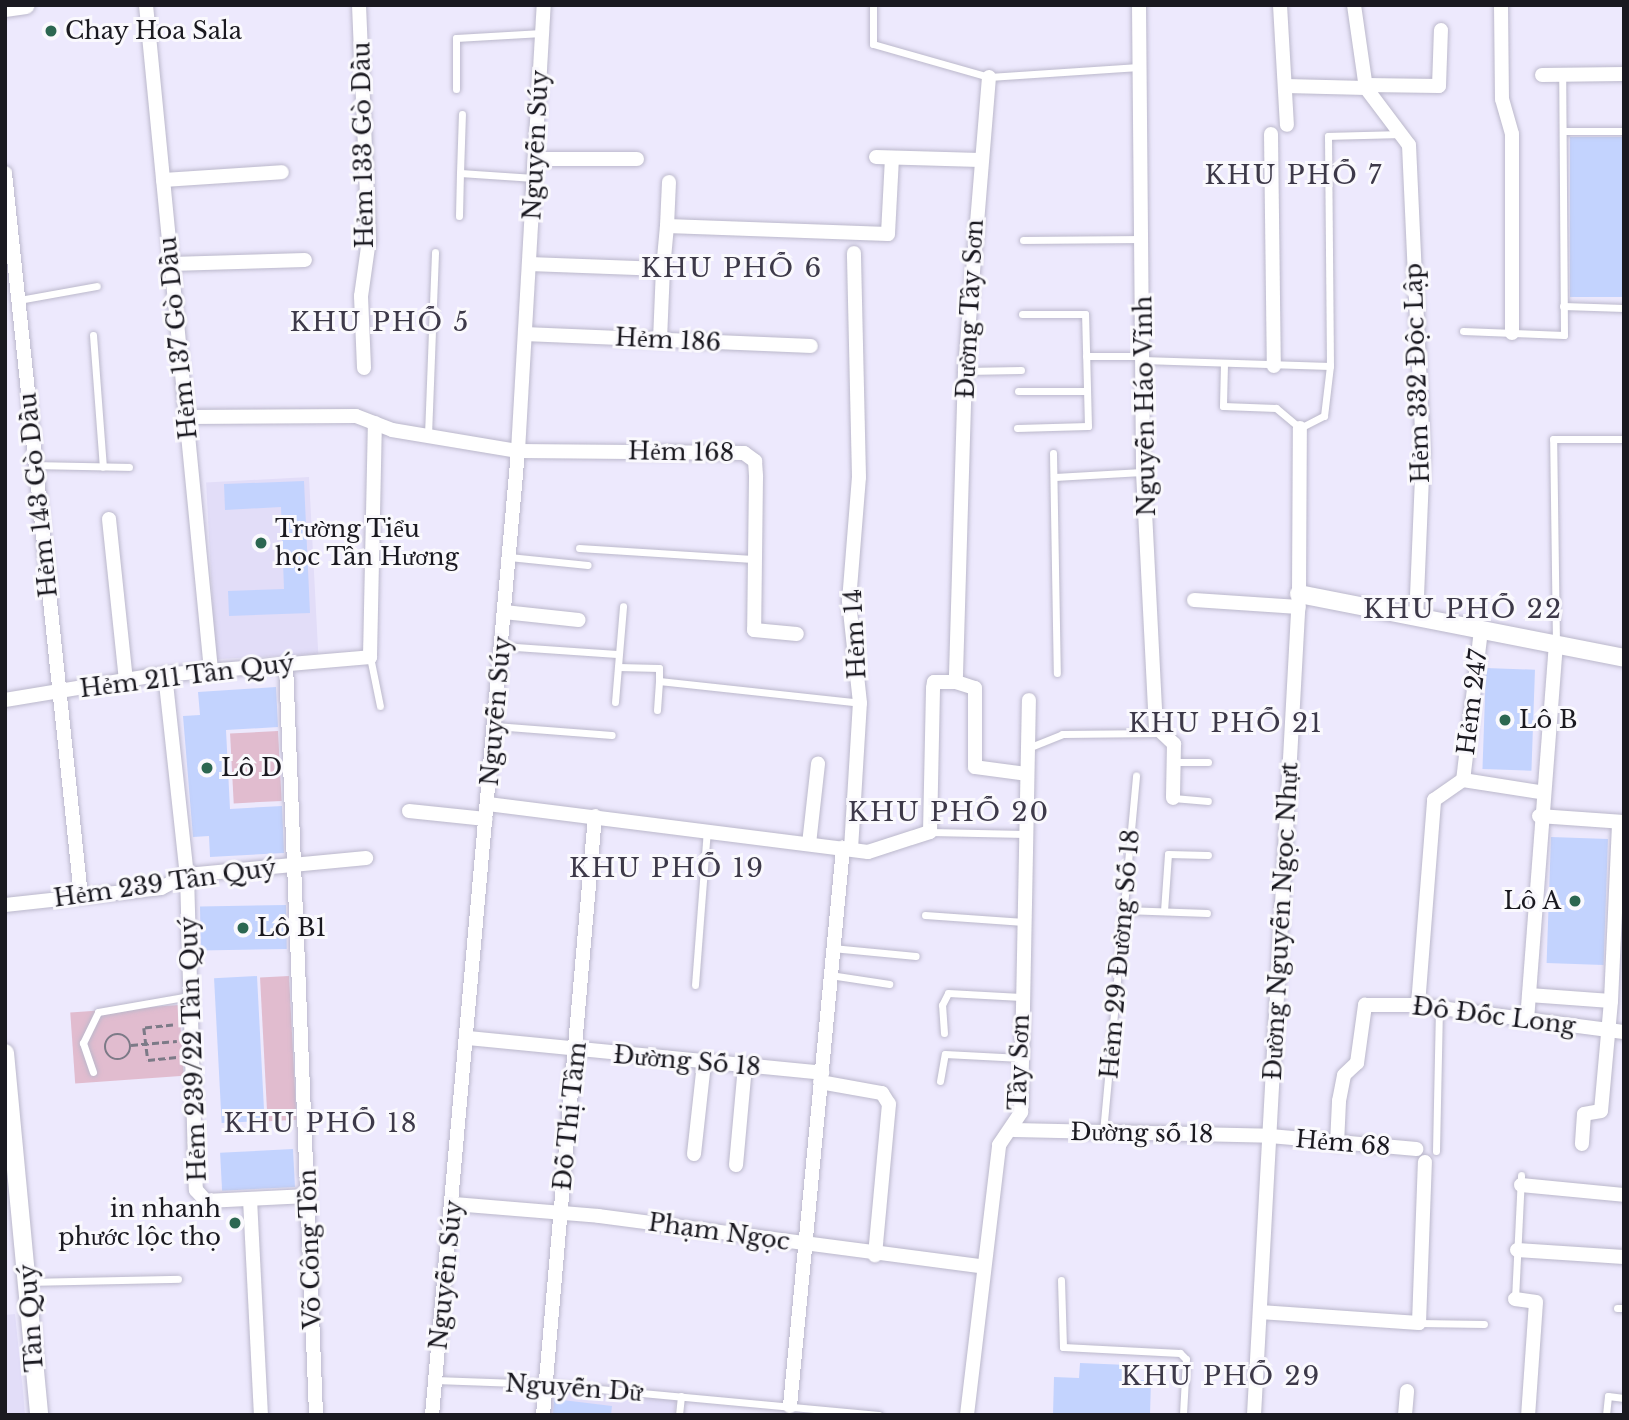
<!DOCTYPE html>
<html>
<head>
<meta charset="utf-8">
<style>
  body { margin:0 }
  #map { position:relative; width:1629px; height:1420px; overflow:hidden; background:#ede9fd; font-family:"Libre Baskerville",serif }
  div>[style] { position:absolute }
  [style*='--x'] { left:calc(var(--x)*1px); top:calc(var(--y)*1px); width:calc(var(--w)*1px); rotate:calc(var(--a)*1deg) }
  .built>* { inset:0; background:#e2ddf8; transform-origin:0 0 }
  .green>* { inset:0; background:#e1bccf; transform-origin:0 0 }
  .building>* { inset:0; background:#c3d3fe; transform-origin:0 0 }
  .path>* { height:2.5px; margin-top:-1.25px; transform-origin:0; background:repeating-linear-gradient(90deg,#7c7a87 0 7px,transparent 0 10.5px) }
  .path>.ring { margin:-1.25px; padding:0; box-sizing:content-box; background:none; border:2.5px solid #7c7a87; border-radius:50% }
  .roads { filter:drop-shadow(0 0 2px #bbb8cb) drop-shadow(0 0 2px #bbb8cb) }
  .service>* { height:7px; margin:-3.5px; padding:0 3.5px; transform-origin:3.5px; border-radius:3.5px; background:#fff }
  .minor>* { height:14px; margin:-7px; padding:0 7px; transform-origin:7px; border-radius:7px; background:#fff }
  .tertiary>* { height:18px; margin:-9px; padding:0 9px; transform-origin:9px; border-radius:9px; background:#fff }
  .dots>* { width:19px; height:19px; translate:-50% -50%; box-sizing:border-box; border:4px solid #faf9fd; border-radius:50% }
  span { translate:-50% -50%; white-space:nowrap; text-align:center; line-height:1.15; -webkit-text-stroke:6px #faf9fd; paint-order:stroke }
  .poi-label { font-size:24px; color:#1a1920 }
  .left { translate:0 -50%; text-align:left }
  .right { translate:-100% -50%; text-align:right }
  .street-label { font-size:24px; color:#1a1920 }
  .neighbourhood-label { font-size:26px; color:#3d3949; letter-spacing:2px }
  .frame { position:absolute; inset:0; border:7px solid #1a1920; pointer-events:none }
</style>
</head>
<body>
<div id="map">
  <div class="built">
    <div style="left:309px;top:477px;width:177px;height:103px;rotate:87deg"></div>
    <div style="clip-path:polygon(15px 1314px,23px 1391px,25px 1415px,5px 1415px,5px 1315px)"></div>
    <div style="clip-path:polygon(550px 1382px,676px 1399px,674px 1415px,545px 1415px)"></div>
  </div>
  <div class="green">
    <div style="left:278px;top:731px;width:70px;height:48px;rotate:87deg"></div>
    <div style="left:289px;top:976px;width:144px;height:29px;rotate:87deg"></div>
    <div style="left:179px;top:1005px;width:71px;height:109px;rotate:86deg"></div>
  </div>
  <div class="building">
    <div style="left:1570px;top:137px;width:54px;height:160px"></div>
    <div style="clip-path:polygon(304px 481px,310px 613px,229px 616px,228px 591px,284px 589px,281px 507px,225px 510px,224px 484px)"></div>
    <div style="left:1486px;top:668px;width:49px;height:101px;rotate:2deg"></div>
    <div style="clip-path:polygon(276px 687px,278px 727px,226px 730px,230px 809px,282px 806px,284px 853px,210px 857px,209px 836px,193px 837px,183px 716px,200px 715px,198px 692px)"></div>
    <div style="left:1551px;top:837px;width:57px;height:126px;rotate:2deg"></div>
    <div style="left:286px;top:905px;width:44px;height:86px;rotate:89deg"></div>
    <div style="left:257px;top:976px;width:145px;height:43px;rotate:87deg"></div>
    <div style="left:293px;top:1149px;width:38px;height:73px;rotate:87deg"></div>
    <div style="clip-path:polygon(1080px 1363px,1128px 1365px,1128px 1380px,1151px 1380px,1150px 1415px,1053px 1415px,1054px 1377px,1079px 1378px)"></div>
    <div style="clip-path:polygon(554px 1399px,612px 1406px,611px 1415px,553px 1415px)"></div>
  </div>
  <div class="path">
    <div style="--x:173;--y:1025;--w:29;--a:174"></div>
    <div style="--x:144;--y:1028;--w:32;--a:83"></div>
    <div style="--x:148;--y:1060;--w:29;--a:-6"></div>
    <div class="ring" style="left:105px;top:1034px;width:23.5px;height:23.5px"></div>
    <div style="--x:131;--y:1045;--w:46;--a:-5"></div>
  </div>
  <div class="roads">
    <div class="service">
      <div style="--x:873;--y:5;--w:39;--a:90"></div>
      <div style="--x:873;--y:44;--w:121;--a:15.9"></div>
      <div style="--x:989;--y:77;--w:150;--a:-3.8"></div>
      <div style="--x:456;--y:89;--w:51;--a:-90"></div>
      <div style="--x:456;--y:38;--w:86;--a:-3.3"></div>
      <div style="--x:1563;--y:131;--w:61;--a:0"></div>
      <div style="--x:460;--y:173;--w:59;--a:-88.1"></div>
      <div style="--x:459;--y:216;--w:43;--a:-88.7"></div>
      <div style="--x:460;--y:173;--w:74;--a:3.9"></div>
      <div style="--x:1023;--y:240;--w:118;--a:-0.5"></div>
      <div style="--x:19;--y:300;--w:79;--a:-10.2"></div>
      <div style="--x:1563;--y:306;--w:61;--a:1.9"></div>
      <div style="--x:1463;--y:331;--w:101;--a:2.3"></div>
      <div style="--x:1564;--y:335;--w:260;--a:-90.4"></div>
      <div style="--x:93;--y:335;--w:132;--a:85.7"></div>
      <div style="--x:1086;--y:356;--w:57;--a:0"></div>
      <div style="--x:1142;--y:360;--w:188;--a:1.8"></div>
      <div style="--x:1224;--y:364;--w:42;--a:91.4"></div>
      <div style="--x:1223;--y:406;--w:53;--a:2.2"></div>
      <div style="--x:1276;--y:408;--w:31;--a:40"></div>
      <div style="--x:1300;--y:428;--w:27;--a:-27"></div>
      <div style="--x:1324;--y:416;--w:50;--a:-83.2"></div>
      <div style="--x:1330;--y:366;--w:230;--a:-90.5"></div>
      <div style="--x:1328;--y:136;--w:71;--a:-1.6"></div>
      <div style="--x:965;--y:371;--w:56;--a:-1"></div>
      <div style="--x:1018;--y:391;--w:69;--a:0"></div>
      <div style="--x:1017;--y:428;--w:71;--a:-1.6"></div>
      <div style="--x:1088;--y:426;--w:112;--a:-91.5"></div>
      <div style="--x:1085;--y:314;--w:63;--a:180"></div>
      <div style="--x:428;--y:435;--w:183;--a:-87.8"></div>
      <div style="--x:1053;--y:453;--w:220;--a:89"></div>
      <div style="--x:35;--y:465;--w:94;--a:1.2"></div>
      <div style="--x:1054;--y:477;--w:89;--a:-3.2"></div>
      <div style="--x:579;--y:548;--w:174;--a:3.6"></div>
      <div style="--x:509;--y:557;--w:79;--a:5.8"></div>
      <div style="--x:1556;--y:643;--w:204;--a:-90.8"></div>
      <div style="--x:1553;--y:439;--w:71;--a:0"></div>
      <div style="--x:501;--y:646;--w:116;--a:3.9"></div>
      <div style="--x:370;--y:657;--w:50;--a:78.5"></div>
      <div style="--x:618;--y:667;--w:41;--a:1.4"></div>
      <div style="--x:659;--y:668;--w:13;--a:90"></div>
      <div style="--x:659;--y:681;--w:202;--a:6.2"></div>
      <div style="--x:615;--y:702;--w:96;--a:-85.2"></div>
      <div style="--x:657;--y:710;--w:29;--a:-86"></div>
      <div style="--x:495;--y:726;--w:117;--a:4.4"></div>
      <div style="--x:1028;--y:748;--w:37;--a:-22"></div>
      <div style="--x:1062;--y:734;--w:98;--a:-0.6"></div>
      <div style="--x:1175;--y:762;--w:33;--a:0"></div>
      <div style="--x:1173;--y:798;--w:35;--a:5"></div>
      <div style="--x:930;--y:832;--w:95;--a:1.2"></div>
      <div style="--x:1124;--y:910;--w:83;--a:2.1"></div>
      <div style="--x:1164;--y:911;--w:57;--a:-86"></div>
      <div style="--x:1168;--y:854;--w:40;--a:1.4"></div>
      <div style="--x:925;--y:915;--w:99;--a:4"></div>
      <div style="--x:832;--y:948;--w:84;--a:5.4"></div>
      <div style="--x:830;--y:975;--w:60;--a:8.7"></div>
      <div style="--x:695;--y:985;--w:155;--a:-85.6"></div>
      <div style="--x:944;--y:1033;--w:28;--a:-94"></div>
      <div style="--x:942;--y:1005;--w:13;--a:-63"></div>
      <div style="--x:948;--y:993;--w:73;--a:3.1"></div>
      <div style="--x:93;--y:1072;--w:31;--a:-109"></div>
      <div style="--x:83;--y:1043;--w:34;--a:-64"></div>
      <div style="--x:98;--y:1012;--w:93;--a:-9.9"></div>
      <div style="--x:940;--y:1081;--w:27;--a:-80"></div>
      <div style="--x:945;--y:1054;--w:76;--a:3"></div>
      <div style="--x:1103;--y:1132;--w:358;--a:-84.7"></div>
      <div style="--x:1436;--y:1151;--w:143;--a:-88.8"></div>
      <div style="--x:1061;--y:1280;--w:67;--a:88.3"></div>
      <div style="--x:1063;--y:1347;--w:117;--a:2.9"></div>
      <div style="--x:1180;--y:1353;--w:8;--a:45"></div>
      <div style="--x:1186;--y:1359;--w:56;--a:93.1"></div>
      <div style="--x:29;--y:1282;--w:149;--a:-1.2"></div>
      <div style="--x:1515;--y:1299;--w:124;--a:-87.2"></div>
      <div style="--x:1617;--y:1308;--w:7;--a:0"></div>
      <div style="--x:1419;--y:1323;--w:65;--a:0.9"></div>
      <div style="--x:435;--y:1380;--w:110;--a:2.1"></div>
      <div style="--x:545;--y:1384;--w:335;--a:5.3"></div>
      <div style="--x:679;--y:1415;--w:19;--a:-84"></div>
      <div style="--x:1606;--y:1415;--w:19;--a:-84"></div>
      <div style="--x:1608;--y:1396;--w:16;--a:7"></div>
    </div>
    <div class="minor">
      <div style="--x:146;--y:5;--w:668;--a:84.42"></div>
      <div style="--x:359;--y:5;--w:235;--a:87.6"></div>
      <div style="--x:369;--y:240;--w:57;--a:98.1"></div>
      <div style="--x:361;--y:296;--w:72;--a:87.6"></div>
      <div style="--x:1139;--y:5;--w:467;--a:89.5"></div>
      <div style="--x:1143;--y:472;--w:255;--a:87.1"></div>
      <div style="--x:1156;--y:727;--w:25;--a:43"></div>
      <div style="--x:1174;--y:744;--w:54;--a:91.1"></div>
      <div style="--x:1280;--y:5;--w:120;--a:86.7"></div>
      <div style="--x:1354;--y:5;--w:84;--a:81.8"></div>
      <div style="--x:1366;--y:88;--w:71;--a:53"></div>
      <div style="--x:1409;--y:145;--w:308;--a:87.4"></div>
      <div style="--x:1423;--y:453;--w:164;--a:92.4"></div>
      <div style="--x:1501;--y:5;--w:94;--a:89.4"></div>
      <div style="--x:1502;--y:99;--w:36;--a:74"></div>
      <div style="--x:1512;--y:134;--w:199;--a:90"></div>
      <div style="--x:1542;--y:75;--w:82;--a:-0.7"></div>
      <div style="--x:989;--y:77;--w:295;--a:94.7"></div>
      <div style="--x:965;--y:371;--w:311;--a:91.7"></div>
      <div style="--x:956;--y:682;--w:20;--a:18"></div>
      <div style="--x:975;--y:688;--w:79;--a:90"></div>
      <div style="--x:975;--y:767;--w:52;--a:7.7"></div>
      <div style="--x:1366;--y:85;--w:73;--a:0.8"></div>
      <div style="--x:1439;--y:86;--w:56;--a:-88"></div>
      <div style="--x:1286;--y:86;--w:80;--a:1.4"></div>
      <div style="--x:1271;--y:134;--w:232;--a:89.3"></div>
      <div style="--x:876;--y:157;--w:104;--a:1.7"></div>
      <div style="--x:535;--y:159;--w:102;--a:0"></div>
      <div style="--x:5;--y:173;--w:727;--a:84"></div>
      <div style="--x:163;--y:180;--w:119;--a:-3.8"></div>
      <div style="--x:667;--y:226;--w:44;--a:-87.4"></div>
      <div style="--x:171;--y:264;--w:134;--a:-1.7"></div>
      <div style="--x:529;--y:264;--w:134;--a:2.1"></div>
      <div style="--x:663;--y:269;--w:43;--a:-84.7"></div>
      <div style="--x:667;--y:226;--w:221;--a:2.1"></div>
      <div style="--x:888;--y:234;--w:76;--a:-87"></div>
      <div style="--x:525;--y:334;--w:286;--a:2.4"></div>
      <div style="--x:660;--y:340;--w:71;--a:-87.6"></div>
      <div style="--x:186;--y:417;--w:170;--a:-0.3"></div>
      <div style="--x:356;--y:416;--w:39;--a:21"></div>
      <div style="--x:392;--y:430;--w:128;--a:9.5"></div>
      <div style="--x:518;--y:451;--w:226;--a:0.5"></div>
      <div style="--x:744;--y:453;--w:14;--a:36"></div>
      <div style="--x:755;--y:461;--w:16;--a:86"></div>
      <div style="--x:756;--y:477;--w:153;--a:90.7"></div>
      <div style="--x:754;--y:630;--w:43;--a:5.3"></div>
      <div style="--x:109;--y:519;--w:162;--a:84"></div>
      <div style="--x:1194;--y:600;--w:105;--a:3.8"></div>
      <div style="--x:504;--y:612;--w:75;--a:6.1"></div>
      <div style="--x:1481;--y:630;--w:151;--a:96.8"></div>
      <div style="--x:1463;--y:780;--w:78;--a:8.9"></div>
      <div style="--x:286;--y:664;--w:752;--a:87.71"></div>
      <div style="--x:165;--y:674;--w:202;--a:83.8"></div>
      <div style="--x:187;--y:875;--w:315;--a:88.4"></div>
      <div style="--x:196;--y:1190;--w:15;--a:48"></div>
      <div style="--x:206;--y:1201;--w:102;--a:-2.8"></div>
      <div style="--x:5;--y:700;--w:147;--a:-9.4"></div>
      <div style="--x:150;--y:676;--w:221;--a:-4.9"></div>
      <div style="--x:370;--y:657;--w:234;--a:-88.8"></div>
      <div style="--x:488;--y:804;--w:383;--a:7.2"></div>
      <div style="--x:868;--y:852;--w:65;--a:-17.9"></div>
      <div style="--x:930;--y:832;--w:144;--a:-88.8"></div>
      <div style="--x:933;--y:688;--w:6;--a:-81"></div>
      <div style="--x:934;--y:682;--w:22;--a:0"></div>
      <div style="--x:409;--y:811;--w:77;--a:5.9"></div>
      <div style="--x:1539;--y:816;--w:85;--a:4"></div>
      <div style="--x:809;--y:844;--w:81;--a:-83.6"></div>
      <div style="--x:851;--y:849;--w:146;--a:-86.5"></div>
      <div style="--x:860;--y:703;--w:103;--a:-96.2"></div>
      <div style="--x:849;--y:601;--w:124;--a:-85.4"></div>
      <div style="--x:859;--y:477;--w:224;--a:-91.3"></div>
      <div style="--x:5;--y:905;--w:157;--a:-6.2"></div>
      <div style="--x:161;--y:888;--w:29;--a:-27"></div>
      <div style="--x:187;--y:875;--w:180;--a:-5.4"></div>
      <div style="--x:1529;--y:995;--w:82;--a:4.2"></div>
      <div style="--x:1611;--y:1001;--w:110;--a:95.2"></div>
      <div style="--x:1601;--y:1111;--w:17;--a:170"></div>
      <div style="--x:1584;--y:1114;--w:30;--a:94"></div>
      <div style="--x:1611;--y:1001;--w:179;--a:-87.4"></div>
      <div style="--x:1418;--y:1005;--w:206;--a:-85.5"></div>
      <div style="--x:1434;--y:800;--w:35;--a:-35"></div>
      <div style="--x:1527;--y:1020;--w:377;--a:-85.6"></div>
      <div style="--x:468;--y:1038;--w:356;--a:5.6"></div>
      <div style="--x:820;--y:1082;--w:63;--a:10.1"></div>
      <div style="--x:882;--y:1093;--w:13;--a:58"></div>
      <div style="--x:889;--y:1104;--w:152;--a:95.3"></div>
      <div style="--x:1014;--y:1130;--w:256;--a:1.3"></div>
      <div style="--x:1270;--y:1136;--w:147;--a:5.1"></div>
      <div style="--x:1337;--y:1144;--w:43;--a:-87.3"></div>
      <div style="--x:1339;--y:1101;--w:26;--a:-79"></div>
      <div style="--x:1344;--y:1075;--w:18;--a:-43"></div>
      <div style="--x:1357;--y:1063;--w:59;--a:-82.1"></div>
      <div style="--x:1365;--y:1005;--w:53;--a:0"></div>
      <div style="--x:1418;--y:1005;--w:208;--a:7.5"></div>
      <div style="--x:694;--y:1154;--w:91;--a:-83.7"></div>
      <div style="--x:736;--y:1165;--w:98;--a:-84.8"></div>
      <div style="--x:1521;--y:1185;--w:103;--a:5.5"></div>
      <div style="--x:250;--y:1199;--w:216;--a:87.1"></div>
      <div style="--x:454;--y:1204;--w:145;--a:4.7"></div>
      <div style="--x:599;--y:1216;--w:388;--a:7.5"></div>
      <div style="--x:1517;--y:1250;--w:107;--a:3.7"></div>
      <div style="--x:1515;--y:1299;--w:21;--a:8"></div>
      <div style="--x:1536;--y:1302;--w:113;--a:94"></div>
      <div style="--x:1260;--y:1312;--w:159;--a:4"></div>
      <div style="--x:1419;--y:1323;--w:161;--a:-87.9"></div>
      <div style="--x:790;--y:1406;--w:561;--a:-84.57"></div>
      <div style="--x:432;--y:1415;--w:968;--a:-84.9"></div>
      <div style="--x:518;--y:451;--w:447;--a:-86.7"></div>
      <div style="--x:543;--y:1415;--w:601;--a:-85.04"></div>
      <div style="--x:967;--y:1415;--w:272;--a:-83.2"></div>
      <div style="--x:999;--y:1145;--w:40;--a:-56"></div>
      <div style="--x:1021;--y:1112;--w:412;--a:-88.9"></div>
      <div style="--x:1254;--y:1415;--w:822;--a:-86.86"></div>
      <div style="--x:1299;--y:594;--w:166;--a:-89.7"></div>
      <div style="--x:1405;--y:1415;--w:24;--a:-85"></div>
    </div>
    <div class="tertiary">
      <div style="--x:5;--y:8;--w:21;--a:-8"></div>
      <div style="--x:1299;--y:594;--w:331;--a:11.1"></div>
      <div style="--x:5;--y:1053;--w:364;--a:84.6"></div>
    </div>
  </div>
  <div class="dots">
    <div style="left:51px;top:31px;background:#2c6751"></div>
    <div style="left:261px;top:543px;background:#2c6751"></div>
    <div style="left:1505px;top:720px;background:#2c6751"></div>
    <div style="left:207px;top:768px;background:#2c6751"></div>
    <div style="left:1575px;top:901px;background:#2c6751"></div>
    <div style="left:243px;top:928px;background:#2c6751"></div>
    <div style="left:235px;top:1223px;background:#2c6751"></div>
  </div>
  <div class="poi-label">
    <span class="left" style="left:65px;top:31px">Chay Hoa Sala</span>
    <span class="left" style="left:275px;top:543px">Trường Tiểu<br>học Tân Hương</span>
    <span class="left" style="left:1519px;top:720px">Lô B</span>
    <span class="left" style="left:221px;top:768px">Lô D</span>
    <span class="right" style="left:1561px;top:901px">Lô A</span>
    <span class="left" style="left:257px;top:928px">Lô B1</span>
    <span class="right" style="left:221px;top:1223px">in nhanh<br>phước lộc thọ</span>
  </div>
  <div class="street-label">
    <span style="left:363px;top:145px;rotate:-91deg">Hẻm 133 Gò Dầu</span>
    <span style="left:536px;top:145px;rotate:-87deg">Nguyễn Súy</span>
    <span style="left:970px;top:309px;rotate:-87deg">Đường Tây Sơn</span>
    <span style="left:178px;top:338px;rotate:-96deg">Hẻm 137 Gò Dầu</span>
    <span style="left:668px;top:340px;rotate:3deg">Hẻm 186</span>
    <span style="left:1417px;top:373px;rotate:-92deg">Hẻm 332 Độc Lập</span>
    <span style="left:1145px;top:406px;rotate:-91deg">Nguyễn Háo Vĩnh</span>
    <span style="left:681px;top:452px;rotate:1deg">Hẻm 168</span>
    <span style="left:38px;top:495px;rotate:-96deg">Hẻm 143 Gò Dầu</span>
    <span style="left:855px;top:634px;rotate:-93deg">Hẻm 14</span>
    <span style="left:187px;top:676px;rotate:-7deg">Hẻm 211 Tân Quý</span>
    <span style="left:1472px;top:702px;rotate:-83deg">Hẻm 247</span>
    <span style="left:496px;top:711px;rotate:-85deg">Nguyễn Súy</span>
    <span style="left:165px;top:883px;rotate:-8deg">Hẻm 239 Tân Quý</span>
    <span style="left:1281px;top:921px;rotate:-87deg">Đường Nguyễn Ngọc Nhựt</span>
    <span style="left:1120px;top:954px;rotate:-85deg">Hẻm 29 Đường Số 18</span>
    <span style="left:1494px;top:1016px;rotate:7deg">Đô Đốc Long</span>
    <span style="left:193px;top:1049px;rotate:-92deg">Hẻm 239/22 Tân Quý</span>
    <span style="left:687px;top:1061px;rotate:5deg">Đường Số 18</span>
    <span style="left:1019px;top:1062px;rotate:-88deg">Tây Sơn</span>
    <span style="left:570px;top:1116px;rotate:-84deg">Đỗ Thị Tâm</span>
    <span style="left:1142px;top:1133px;rotate:1deg">Đường số 18</span>
    <span style="left:1343px;top:1143px;rotate:5deg">Hẻm 68</span>
    <span style="left:719px;top:1232px;rotate:8deg">Phạm Ngọc</span>
    <span style="left:310px;top:1249px;rotate:-92deg">Võ Công Tồn</span>
    <span style="left:446px;top:1275px;rotate:-84deg">Nguyễn Súy</span>
    <span style="left:31px;top:1318px;rotate:-94deg">Tân Quý</span>
    <span style="left:574px;top:1388px;rotate:4deg">Nguyễn Dữ</span>
  </div>
  <div class="neighbourhood-label">
    <span style="left:1294px;top:176px">KHU PHỐ 7</span>
    <span style="left:732px;top:269px">KHU PHỐ 6</span>
    <span style="left:380px;top:323px">KHU PHỐ 5</span>
    <span style="left:1463px;top:610px">KHU PHỐ 22</span>
    <span style="left:1226px;top:724px">KHU PHỐ 21</span>
    <span style="left:949px;top:813px">KHU PHỐ 20</span>
    <span style="left:667px;top:869px">KHU PHỐ 19</span>
    <span style="left:321px;top:1124px">KHU PHỐ 18</span>
    <span style="left:1221px;top:1377px">KHU PHỐ 29</span>
  </div>
  <div class="frame"></div>
</div>
</body>
</html>
